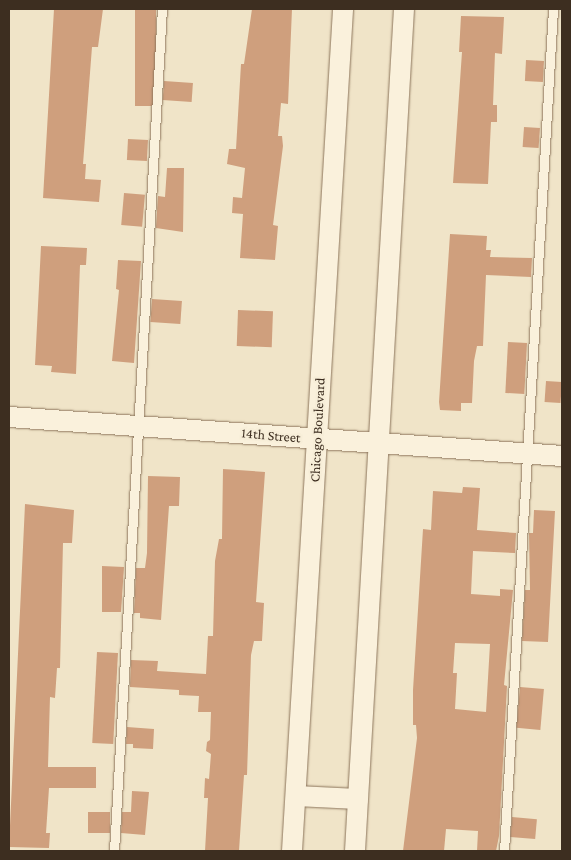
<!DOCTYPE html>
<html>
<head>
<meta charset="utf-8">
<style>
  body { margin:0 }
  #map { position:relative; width:571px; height:860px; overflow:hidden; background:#f0e4c8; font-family:"Crimson Pro",serif }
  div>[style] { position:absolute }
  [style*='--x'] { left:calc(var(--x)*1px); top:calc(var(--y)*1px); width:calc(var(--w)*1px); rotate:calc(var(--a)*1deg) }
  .building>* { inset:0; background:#cf9f7d; transform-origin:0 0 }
  .roads { filter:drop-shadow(0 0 1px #8d765c) drop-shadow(0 0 1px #8d765c) }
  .service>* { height:9px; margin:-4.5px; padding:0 4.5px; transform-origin:4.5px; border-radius:4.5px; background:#faf1dc }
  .tertiary>* { height:20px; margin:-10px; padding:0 10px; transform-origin:10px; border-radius:10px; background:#faf1dc }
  span { translate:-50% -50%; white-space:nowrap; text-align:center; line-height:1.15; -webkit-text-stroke:4.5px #f7eed8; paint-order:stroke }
  .street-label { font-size:14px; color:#3d2e20 }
  .frame { position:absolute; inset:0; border:10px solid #3d2e20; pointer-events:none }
</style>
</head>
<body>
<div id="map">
  <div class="building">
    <div style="clip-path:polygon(54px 9px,103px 9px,98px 47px,92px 47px,83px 164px,86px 164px,85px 179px,101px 180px,99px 202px,43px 198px)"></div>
    <div style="left:135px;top:9px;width:21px;height:97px"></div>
    <div style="clip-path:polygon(252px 9px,292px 9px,288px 104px,281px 103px,278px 136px,282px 136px,283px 146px,273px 225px,278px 226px,275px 260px,240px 258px,243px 214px,232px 213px,233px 197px,242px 198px,245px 168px,227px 164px,229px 149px,236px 149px,241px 64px,244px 64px)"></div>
    <div style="clip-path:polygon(461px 16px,504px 17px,502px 54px,495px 53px,493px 105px,497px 105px,497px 122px,491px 122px,488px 184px,453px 183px,462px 52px,459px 52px)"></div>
    <div style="left:526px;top:60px;width:18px;height:21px;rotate:3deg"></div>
    <div style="left:164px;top:81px;width:29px;height:19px;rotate:4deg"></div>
    <div style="left:524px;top:127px;width:16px;height:20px;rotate:4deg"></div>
    <div style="left:128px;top:139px;width:20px;height:21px;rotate:3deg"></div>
    <div style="clip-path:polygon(167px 168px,184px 168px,183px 232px,156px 228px,158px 196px,165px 197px)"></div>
    <div style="left:124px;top:193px;width:21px;height:32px;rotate:5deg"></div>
    <div style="clip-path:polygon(450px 234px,487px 236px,486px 250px,491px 250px,490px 257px,532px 258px,531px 277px,486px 275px,483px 346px,477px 346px,474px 361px,472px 403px,461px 403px,461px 411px,440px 410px,439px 402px)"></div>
    <div style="clip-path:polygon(41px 246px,87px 248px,86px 265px,80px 265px,76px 374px,51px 372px,52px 366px,35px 365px)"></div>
    <div style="clip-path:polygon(118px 260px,141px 261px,134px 363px,112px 361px,119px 290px,116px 289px)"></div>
    <div style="left:152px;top:299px;width:30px;height:23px;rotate:4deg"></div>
    <div style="left:238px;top:310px;width:35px;height:36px;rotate:2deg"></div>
    <div style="left:508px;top:342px;width:19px;height:51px;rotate:3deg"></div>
    <div style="left:546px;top:381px;width:16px;height:21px;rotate:4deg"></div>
    <div style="clip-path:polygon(223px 469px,265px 472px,256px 602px,264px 603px,262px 641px,254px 641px,251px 655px,247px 775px,244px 775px,239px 851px,205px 851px,208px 798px,204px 798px,205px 778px,209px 779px,211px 754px,206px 751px,207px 742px,210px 740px,211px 712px,198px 712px,199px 696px,179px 695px,179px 690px,130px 687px,131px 660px,158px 661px,157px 671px,206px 674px,208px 636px,213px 636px,215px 561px,219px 539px,222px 539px)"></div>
    <div style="clip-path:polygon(148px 476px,180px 477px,179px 506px,169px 506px,161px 620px,140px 618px,140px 613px,134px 613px,136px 568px,145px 568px,147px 553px)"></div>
    <div style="clip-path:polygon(evenodd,463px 487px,480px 488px,477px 530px,516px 533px,515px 553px,473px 551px,471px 594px,500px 596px,500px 589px,513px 590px,504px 685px,507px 686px,499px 836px,496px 851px,477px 851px,478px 831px,446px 829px,444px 851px,403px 851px,417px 738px,416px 725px,413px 725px,413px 690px,423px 529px,431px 530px,433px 491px,462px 493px,463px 487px,455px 643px,490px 644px,486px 712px,455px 709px,457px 673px,453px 673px,455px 643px)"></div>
    <div style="clip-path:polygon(25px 504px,74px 510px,72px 543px,63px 543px,60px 668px,57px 668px,55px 698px,50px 697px,48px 767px,96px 767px,96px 788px,49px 788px,46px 833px,50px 833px,49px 848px,9px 847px)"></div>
    <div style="clip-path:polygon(534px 510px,555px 511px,548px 642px,522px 641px,525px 590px,530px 590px,529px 533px,533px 533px)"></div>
    <div style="clip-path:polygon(102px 566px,124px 567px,121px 612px,102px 612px)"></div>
    <div style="left:97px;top:652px;width:21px;height:91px;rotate:3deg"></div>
    <div style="left:520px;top:687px;width:24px;height:41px;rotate:5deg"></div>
    <div style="clip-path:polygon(127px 727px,154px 729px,153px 749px,133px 748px,133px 744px,126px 744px)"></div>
    <div style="clip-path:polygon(132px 791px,149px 792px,145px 835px,121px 833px,122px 812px,131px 812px)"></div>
    <div style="left:88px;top:812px;width:22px;height:21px"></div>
    <div style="left:512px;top:817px;width:25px;height:20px;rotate:5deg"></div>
  </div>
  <div class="roads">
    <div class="service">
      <div style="--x:114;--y:851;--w:843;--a:-86.74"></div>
      <div style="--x:504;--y:851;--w:843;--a:-86.67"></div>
    </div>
    <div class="tertiary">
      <div style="--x:9;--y:417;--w:554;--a:4.03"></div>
      <div style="--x:296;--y:796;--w:62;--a:2.8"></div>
      <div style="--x:292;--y:851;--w:844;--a:-86.53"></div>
      <div style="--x:355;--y:851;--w:843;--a:-86.67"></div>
    </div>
  </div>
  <div class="street-label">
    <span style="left:317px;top:430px;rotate:-87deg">Chicago Boulevard</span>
    <span style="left:271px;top:435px;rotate:5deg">14th Street</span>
  </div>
  <div class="frame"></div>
</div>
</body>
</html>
